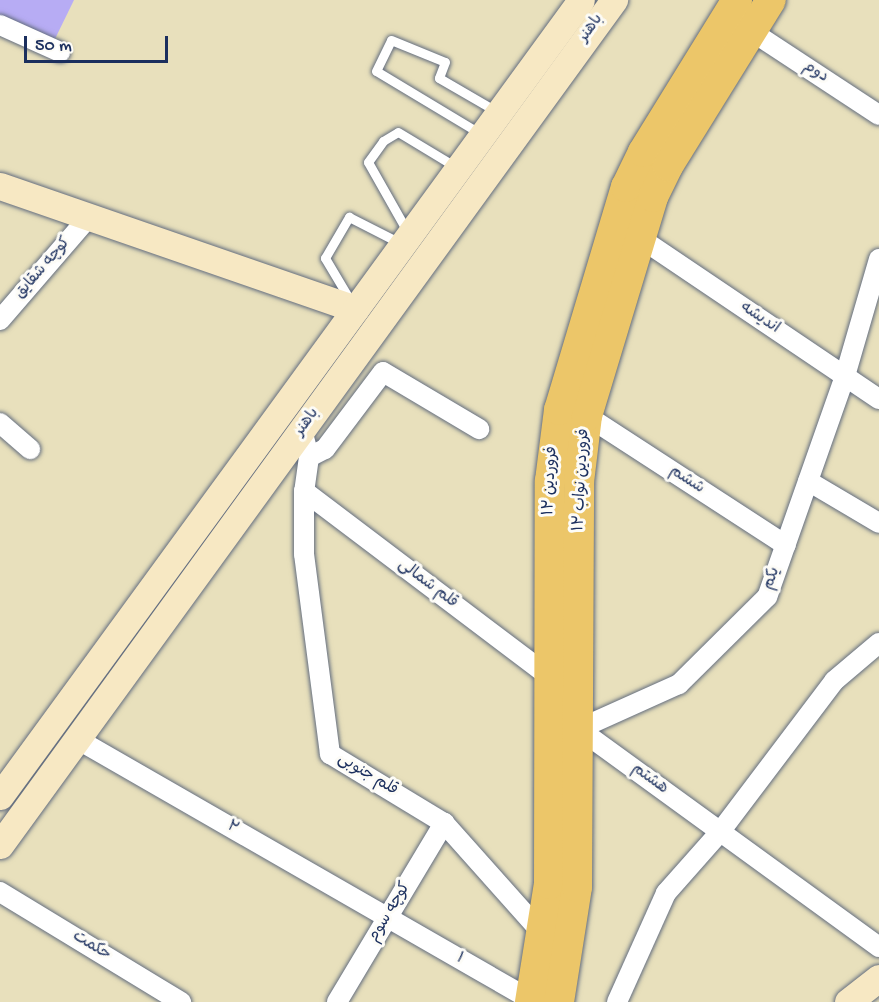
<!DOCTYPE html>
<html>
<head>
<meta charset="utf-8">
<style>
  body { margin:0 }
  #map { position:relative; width:879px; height:1002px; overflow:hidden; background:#e8e0bc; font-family:"Gochi Hand","Playpen Sans Arabic",sans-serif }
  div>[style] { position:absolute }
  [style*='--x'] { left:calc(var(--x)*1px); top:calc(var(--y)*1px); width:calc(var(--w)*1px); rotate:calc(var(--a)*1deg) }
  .building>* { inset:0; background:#b7acf4 }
  .roads { filter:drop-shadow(0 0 2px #636d7f) drop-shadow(0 0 2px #636d7f) }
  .lane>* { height:9px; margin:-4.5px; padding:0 4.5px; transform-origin:4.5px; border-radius:4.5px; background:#fff }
  .street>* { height:20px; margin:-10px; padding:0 10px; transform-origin:10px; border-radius:10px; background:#fff }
  .secondary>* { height:27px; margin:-13.5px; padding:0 13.5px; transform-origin:13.5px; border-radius:13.5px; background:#f7e8c3 }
  .primary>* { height:30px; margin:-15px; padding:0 15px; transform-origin:15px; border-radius:15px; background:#ecc669 }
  span { translate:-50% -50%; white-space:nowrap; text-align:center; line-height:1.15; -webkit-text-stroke:6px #fdfcf7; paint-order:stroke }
  .street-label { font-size:16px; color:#1b2f5e }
  .scale { position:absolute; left:24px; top:36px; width:144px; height:27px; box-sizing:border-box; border:3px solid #1b2f5e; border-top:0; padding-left:8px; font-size:18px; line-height:21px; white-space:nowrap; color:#1b2f5e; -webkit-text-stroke:4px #fdfcf7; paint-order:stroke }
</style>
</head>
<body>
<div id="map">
  <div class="building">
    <div style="clip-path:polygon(0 0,74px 0,54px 41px,0 16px)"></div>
  </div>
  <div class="roads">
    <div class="lane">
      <div style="--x:481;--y:134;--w:122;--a:-149"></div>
      <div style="--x:376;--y:71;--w:34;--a:-64"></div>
      <div style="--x:391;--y:40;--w:58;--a:22.2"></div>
      <div style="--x:445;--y:62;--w:17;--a:111"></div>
      <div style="--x:439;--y:78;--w:66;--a:30.1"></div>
      <div style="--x:407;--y:231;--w:79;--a:-119.5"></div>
      <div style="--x:368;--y:162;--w:26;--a:-54"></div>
      <div style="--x:383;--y:141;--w:17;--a:-31"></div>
      <div style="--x:398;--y:132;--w:68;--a:31.1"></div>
      <div style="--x:350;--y:300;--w:49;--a:-120.8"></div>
      <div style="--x:325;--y:258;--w:48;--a:-59.7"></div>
      <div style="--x:349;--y:217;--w:57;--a:27"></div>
    </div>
    <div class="street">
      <div style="--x:0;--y:25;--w:66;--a:24.2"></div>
      <div style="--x:751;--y:31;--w:153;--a:33.3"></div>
      <div style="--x:640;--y:238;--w:288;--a:34"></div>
      <div style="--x:879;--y:259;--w:122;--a:106.2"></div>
      <div style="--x:845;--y:376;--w:234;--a:109.4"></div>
      <div style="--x:767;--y:597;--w:124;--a:135.3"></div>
      <div style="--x:679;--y:684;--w:110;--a:155.8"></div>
      <div style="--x:579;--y:729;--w:371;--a:36"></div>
      <div style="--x:0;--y:320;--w:135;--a:-49.2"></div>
      <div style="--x:587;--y:416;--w:237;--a:33"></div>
      <div style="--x:0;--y:423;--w:40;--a:41"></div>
      <div style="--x:302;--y:430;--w:28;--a:75"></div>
      <div style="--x:309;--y:457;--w:34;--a:98"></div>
      <div style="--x:304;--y:491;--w:63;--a:90"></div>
      <div style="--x:304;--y:554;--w:202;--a:82.6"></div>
      <div style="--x:330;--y:754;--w:133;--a:31.2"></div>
      <div style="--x:444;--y:823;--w:146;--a:48.3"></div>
      <div style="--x:309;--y:457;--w:18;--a:-27"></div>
      <div style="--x:325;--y:449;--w:96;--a:-53"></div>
      <div style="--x:383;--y:372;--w:112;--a:30.7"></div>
      <div style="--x:808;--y:481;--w:82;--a:30.6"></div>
      <div style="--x:304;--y:491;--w:310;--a:37.1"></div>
      <div style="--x:77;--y:739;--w:524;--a:29.89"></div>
      <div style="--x:0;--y:892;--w:212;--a:31.3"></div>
      <div style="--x:337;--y:1002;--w:209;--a:-59.1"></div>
      <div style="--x:617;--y:1002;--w:120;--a:-65.8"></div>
      <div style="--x:666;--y:893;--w:81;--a:-48.5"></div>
      <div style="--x:720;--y:832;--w:189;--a:-52.9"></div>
      <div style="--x:834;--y:681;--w:59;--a:-40.2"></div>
    </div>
    <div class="secondary">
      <div style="--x:0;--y:186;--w:376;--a:19.1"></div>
      <div style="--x:0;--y:796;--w:985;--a:-53.87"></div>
      <div style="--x:0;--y:845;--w:1045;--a:-54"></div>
      <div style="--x:848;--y:1002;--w:39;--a:-38"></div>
    </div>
    <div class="primary">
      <div style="--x:530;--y:1002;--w:120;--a:-80.9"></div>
      <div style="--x:549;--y:884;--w:403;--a:-89.9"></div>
      <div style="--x:550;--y:481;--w:72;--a:-82.8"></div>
      <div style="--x:559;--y:410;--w:233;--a:-73.3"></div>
      <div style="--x:626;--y:187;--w:39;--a:-64"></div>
      <div style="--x:643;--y:152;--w:179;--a:-58.3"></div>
      <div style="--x:559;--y:1002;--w:116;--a:-81.1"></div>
      <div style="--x:577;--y:887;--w:405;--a:-89.7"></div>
      <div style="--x:579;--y:482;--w:66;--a:-83.1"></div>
      <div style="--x:587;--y:416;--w:229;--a:-73.2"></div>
      <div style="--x:653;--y:197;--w:34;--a:-64"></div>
      <div style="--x:668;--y:166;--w:195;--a:-58.2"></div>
    </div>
  </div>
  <div class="street-label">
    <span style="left:592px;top:29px;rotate:-54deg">باهنر</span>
    <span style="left:815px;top:73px;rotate:33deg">دوم</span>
    <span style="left:44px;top:269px;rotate:-49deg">کوچه شقایق</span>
    <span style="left:759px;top:319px;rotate:34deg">اندیشه</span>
    <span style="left:308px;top:423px;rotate:-54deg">باهنر</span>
    <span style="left:583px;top:480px;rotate:-87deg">۱۲ فروردین نواب</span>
    <span style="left:552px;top:481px;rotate:-87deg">۱۲ فروردین</span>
    <span style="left:686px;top:481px;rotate:33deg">ششم</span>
    <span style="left:773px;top:579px;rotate:-70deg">یکم</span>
    <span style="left:427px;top:585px;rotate:37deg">قلم شمالی</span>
    <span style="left:367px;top:776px;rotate:31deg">قلم جنوبی</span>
    <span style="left:649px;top:780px;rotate:36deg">هشتم</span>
    <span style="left:232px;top:829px;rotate:30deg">۲</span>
    <span style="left:391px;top:913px;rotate:-59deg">کوچه سوم</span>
    <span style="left:91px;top:947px;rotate:31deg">حکمت</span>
    <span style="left:459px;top:960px;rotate:30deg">۱</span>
  </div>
  <div class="scale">50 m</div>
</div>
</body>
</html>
